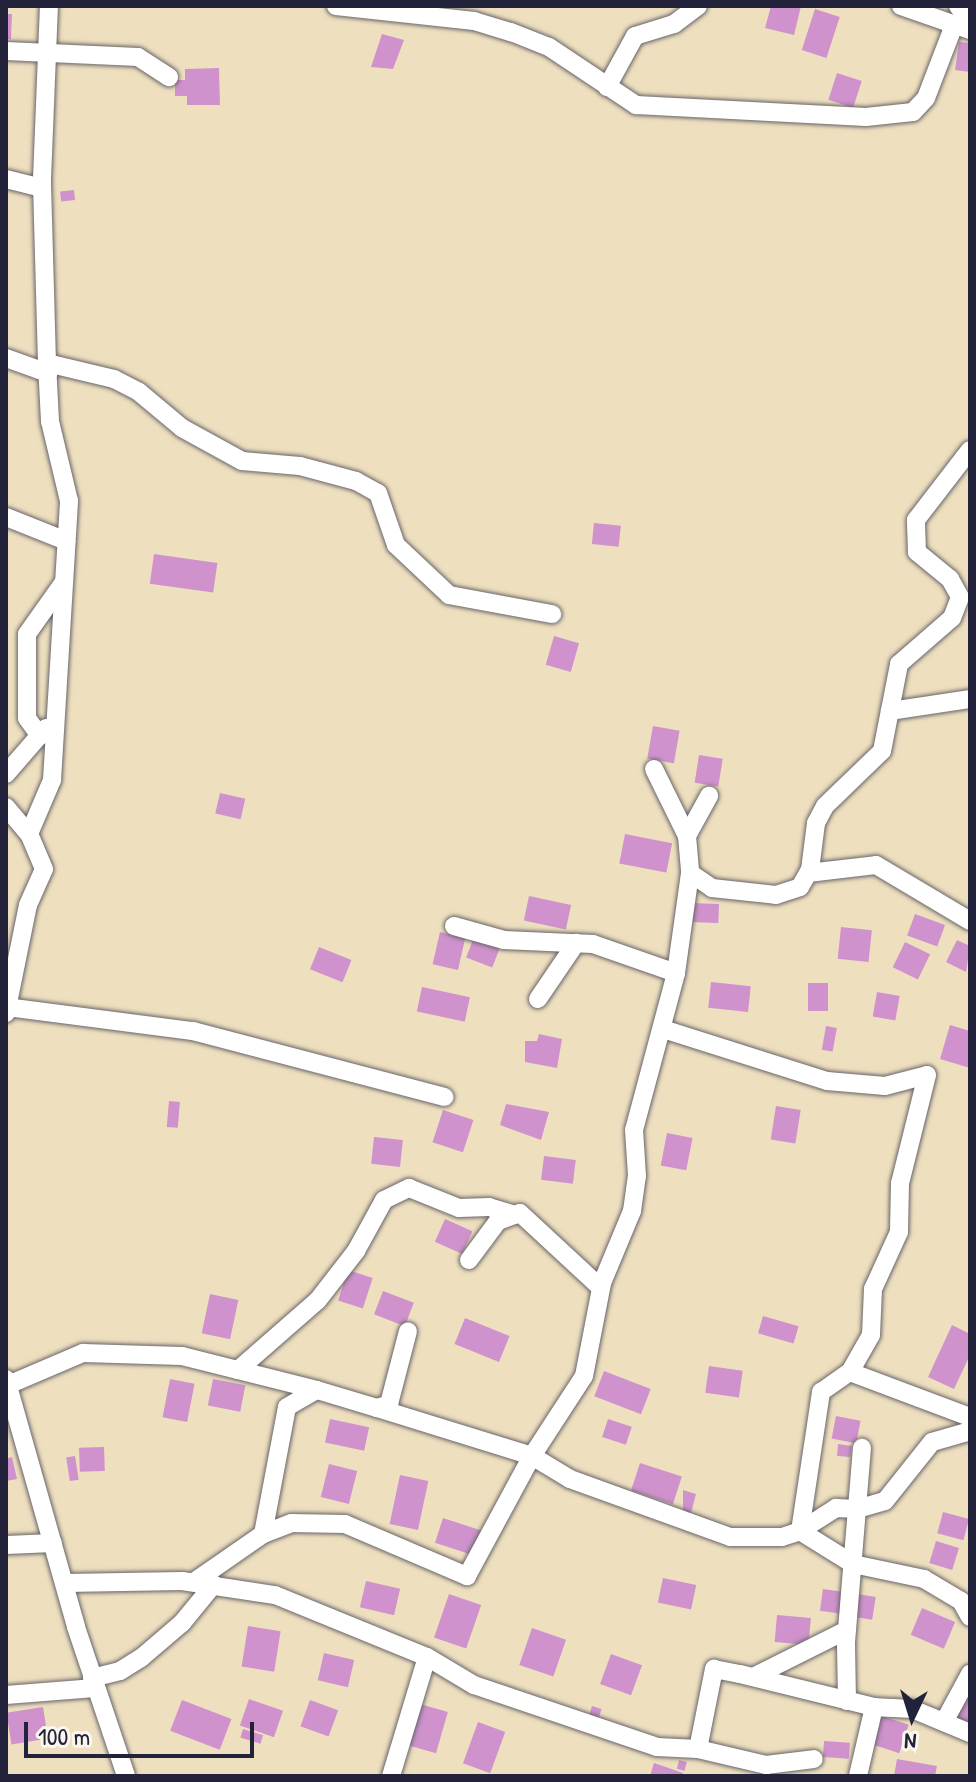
<!DOCTYPE html>
<html>
<head>
<meta charset="utf-8">
<style>
  body { margin:0 }
  #map { position:relative; width:976px; height:1782px; overflow:hidden; background:#eee0bf; font-family:"Patrick Hand",sans-serif }
  div>[style] { position:absolute }
  [style*='--x'] { left:calc(var(--x)*1px); top:calc(var(--y)*1px); width:calc(var(--w)*1px); rotate:calc(var(--a)*1deg) }
  .building>* { inset:0; background:#cf92cd; transform-origin:0 0 }
  .roads { filter:drop-shadow(0 0 2px #696469) drop-shadow(0 0 2px #696469) }
  .minor>* { height:18px; margin:-9px; padding:0 9px; transform-origin:9px; border-radius:9px; background:#fff }
  span { translate:-50% -50%; white-space:nowrap; text-align:center; line-height:1.15; -webkit-text-stroke:7px #fbf7ec; paint-order:stroke }
  .frame { position:absolute; inset:0; border:8px solid #22223b; pointer-events:none }
  .north { position:absolute; left:872px; top:1678px; width:80px; height:80px; -webkit-text-stroke:6px #fbf7ec; paint-order:stroke; rotate:184deg; font-size:22px; font-weight:700; line-height:32px; text-align:center; color:#22223b }
  .north::after { content:''; display:block; margin:auto; width:28px; height:36px; background:#22223b; clip-path:polygon(50% 0,100% 100%,50% 72%,0 100%) }
  .scale { position:absolute; left:24px; top:1722px; width:230px; height:36px; box-sizing:border-box; border:4px solid #22223b; border-top:0; padding-left:10px; font-size:24px; line-height:28px; white-space:nowrap; color:#22223b; -webkit-text-stroke:6px #fbf7ec; paint-order:stroke }
</style>
</head>
<body>
<div id="map">
  <div class="building">
    <div style="clip-path:polygon(771px 6px,801px 6px,794px 35px,765px 28px)"></div>
    <div style="left:815px;top:9px;width:26px;height:43px;rotate:18deg"></div>
    <div style="clip-path:polygon(6px 14px,12px 14px,11px 39px,6px 39px)"></div>
    <div style="clip-path:polygon(382px 34px,404px 40px,393px 69px,371px 67px)"></div>
    <div style="clip-path:polygon(959px 42px,970px 43px,970px 72px,955px 70px)"></div>
    <div style="clip-path:polygon(219px 68px,220px 105px,187px 105px,187px 96px,175px 96px,175px 80px,185px 80px,185px 69px)"></div>
    <div style="left:837px;top:73px;width:26px;height:28px;rotate:18deg"></div>
    <div style="left:74px;top:190px;width:10px;height:14px;rotate:84deg"></div>
    <div style="left:594px;top:523px;width:27px;height:21px;rotate:6deg"></div>
    <div style="left:154px;top:554px;width:64px;height:30px;rotate:8deg"></div>
    <div style="left:554px;top:636px;width:26px;height:30px;rotate:16deg"></div>
    <div style="left:653px;top:726px;width:27px;height:33px;rotate:10deg"></div>
    <div style="left:699px;top:755px;width:24px;height:28px;rotate:9deg"></div>
    <div style="left:220px;top:793px;width:26px;height:21px;rotate:13deg"></div>
    <div style="left:625px;top:834px;width:48px;height:30px;rotate:11deg"></div>
    <div style="left:529px;top:896px;width:43px;height:25px;rotate:12deg"></div>
    <div style="left:690px;top:903px;width:29px;height:19px;rotate:2deg"></div>
    <div style="left:915px;top:914px;width:32px;height:23px;rotate:20deg"></div>
    <div style="left:841px;top:927px;width:31px;height:32px;rotate:6deg"></div>
    <div style="left:440px;top:932px;width:26px;height:33px;rotate:13deg"></div>
    <div style="left:474px;top:937px;width:28px;height:22px;rotate:21deg"></div>
    <div style="clip-path:polygon(957px 940px,970px 946px,966px 972px,946px 962px)"></div>
    <div style="left:905px;top:942px;width:28px;height:28px;rotate:26deg"></div>
    <div style="left:319px;top:947px;width:35px;height:24px;rotate:22deg"></div>
    <div style="left:711px;top:982px;width:40px;height:26px;rotate:6deg"></div>
    <div style="left:808px;top:983px;width:20px;height:28px"></div>
    <div style="left:422px;top:987px;width:49px;height:25px;rotate:12deg"></div>
    <div style="left:877px;top:992px;width:23px;height:25px;rotate:10deg"></div>
    <div style="clip-path:polygon(950px 1025px,970px 1031px,970px 1068px,940px 1059px)"></div>
    <div style="left:826px;top:1026px;width:11px;height:24px;rotate:10deg"></div>
    <div style="clip-path:polygon(539px 1034px,562px 1039px,557px 1068px,525px 1062px,525px 1041px,537px 1041px)"></div>
    <div style="left:169px;top:1101px;width:11px;height:26px;rotate:5deg"></div>
    <div style="clip-path:polygon(506px 1104px,549px 1112px,541px 1140px,500px 1125px)"></div>
    <div style="left:776px;top:1106px;width:25px;height:34px;rotate:9deg"></div>
    <div style="left:443px;top:1110px;width:32px;height:34px;rotate:18deg"></div>
    <div style="left:667px;top:1133px;width:26px;height:33px;rotate:11deg"></div>
    <div style="left:374px;top:1137px;width:29px;height:27px;rotate:6deg"></div>
    <div style="left:544px;top:1156px;width:32px;height:24px;rotate:7deg"></div>
    <div style="left:445px;top:1219px;width:30px;height:25px;rotate:24deg"></div>
    <div style="left:348px;top:1270px;width:26px;height:32px;rotate:18deg"></div>
    <div style="left:383px;top:1291px;width:33px;height:25px;rotate:21deg"></div>
    <div style="left:210px;top:1294px;width:29px;height:40px;rotate:12deg"></div>
    <div style="left:763px;top:1316px;width:37px;height:18px;rotate:16deg"></div>
    <div style="left:465px;top:1318px;width:48px;height:28px;rotate:22deg"></div>
    <div style="clip-path:polygon(952px 1325px,970px 1334px,970px 1355px,954px 1389px,928px 1377px)"></div>
    <div style="left:709px;top:1366px;width:34px;height:27px;rotate:8deg"></div>
    <div style="left:604px;top:1371px;width:50px;height:27px;rotate:21deg"></div>
    <div style="left:170px;top:1379px;width:25px;height:39px;rotate:11deg"></div>
    <div style="left:213px;top:1379px;width:33px;height:27px;rotate:11deg"></div>
    <div style="left:836px;top:1416px;width:25px;height:23px;rotate:11deg"></div>
    <div style="left:330px;top:1419px;width:40px;height:24px;rotate:12deg"></div>
    <div style="left:608px;top:1419px;width:25px;height:19px;rotate:18deg"></div>
    <div style="clip-path:polygon(838px 1444px,852px 1446px,850px 1457px,837px 1456px)"></div>
    <div style="left:104px;top:1447px;width:24px;height:25px;rotate:88deg"></div>
    <div style="left:75px;top:1456px;width:24px;height:9px;rotate:81deg"></div>
    <div style="clip-path:polygon(12px 1457px,17px 1479px,6px 1481px,6px 1459px)"></div>
    <div style="left:640px;top:1463px;width:44px;height:29px;rotate:18deg"></div>
    <div style="left:329px;top:1464px;width:29px;height:34px;rotate:14deg"></div>
    <div style="left:400px;top:1475px;width:29px;height:50px;rotate:12deg"></div>
    <div style="clip-path:polygon(683px 1490px,696px 1494px,690px 1517px,683px 1515px)"></div>
    <div style="left:943px;top:1512px;width:27px;height:22px;rotate:15deg"></div>
    <div style="left:443px;top:1518px;width:42px;height:26px;rotate:18deg"></div>
    <div style="left:936px;top:1541px;width:24px;height:23px;rotate:17deg"></div>
    <div style="left:663px;top:1578px;width:34px;height:25px;rotate:12deg"></div>
    <div style="left:366px;top:1581px;width:35px;height:27px;rotate:13deg"></div>
    <div style="left:823px;top:1589px;width:22px;height:22px;rotate:8deg"></div>
    <div style="left:449px;top:1594px;width:34px;height:46px;rotate:19deg"></div>
    <div style="left:857px;top:1594px;width:19px;height:23px;rotate:9deg"></div>
    <div style="left:922px;top:1608px;width:36px;height:29px;rotate:23deg"></div>
    <div style="left:777px;top:1615px;width:34px;height:27px;rotate:5deg"></div>
    <div style="left:248px;top:1626px;width:33px;height:41px;rotate:9deg"></div>
    <div style="left:532px;top:1628px;width:36px;height:39px;rotate:19deg"></div>
    <div style="left:324px;top:1653px;width:31px;height:28px;rotate:13deg"></div>
    <div style="left:611px;top:1654px;width:33px;height:32px;rotate:20deg"></div>
    <div style="clip-path:polygon(965px 1691px,970px 1694px,970px 1726px,951px 1716px)"></div>
    <div style="left:249px;top:1699px;width:36px;height:28px;rotate:19deg"></div>
    <div style="left:182px;top:1700px;width:53px;height:33px;rotate:21deg"></div>
    <div style="left:310px;top:1700px;width:30px;height:28px;rotate:20deg"></div>
    <div style="left:420px;top:1704px;width:29px;height:43px;rotate:16deg"></div>
    <div style="left:592px;top:1706px;width:10px;height:13px;rotate:17deg"></div>
    <div style="left:43px;top:1707px;width:32px;height:37px;rotate:81deg"></div>
    <div style="left:882px;top:1716px;width:28px;height:30px;rotate:18deg"></div>
    <div style="left:478px;top:1722px;width:29px;height:44px;rotate:20deg"></div>
    <div style="left:243px;top:1729px;width:21px;height:9px;rotate:17deg"></div>
    <div style="left:824px;top:1741px;width:26px;height:16px;rotate:4deg"></div>
    <div style="clip-path:polygon(897px 1759px,937px 1766px,935px 1776px,894px 1776px)"></div>
    <div style="left:679px;top:1760px;width:8px;height:9px;rotate:14deg"></div>
    <div style="clip-path:polygon(654px 1763px,683px 1773px,682px 1776px,650px 1776px)"></div>
  </div>
  <div class="roads">
    <div class="minor">
      <div style="--x:336;--y:6;--w:139;--a:6.2"></div>
      <div style="--x:474;--y:21;--w:39;--a:17"></div>
      <div style="--x:511;--y:32;--w:41;--a:21.5"></div>
      <div style="--x:549;--y:47;--w:105;--a:33.7"></div>
      <div style="--x:636;--y:105;--w:230;--a:3"></div>
      <div style="--x:866;--y:117;--w:47;--a:-6.1"></div>
      <div style="--x:913;--y:112;--w:19;--a:-47"></div>
      <div style="--x:926;--y:98;--w:78;--a:-69"></div>
      <div style="--x:901;--y:6;--w:73;--a:19.2"></div>
      <div style="--x:958;--y:6;--w:20;--a:53"></div>
      <div style="--x:6;--y:51;--w:132;--a:2.6"></div>
      <div style="--x:138;--y:57;--w:37;--a:33"></div>
      <div style="--x:607;--y:87;--w:58;--a:-61.2"></div>
      <div style="--x:635;--y:36;--w:41;--a:-17.1"></div>
      <div style="--x:674;--y:24;--w:30;--a:-37"></div>
      <div style="--x:6;--y:179;--w:37;--a:14"></div>
      <div style="--x:6;--y:358;--w:45;--a:19.7"></div>
      <div style="--x:47;--y:363;--w:69;--a:13.4"></div>
      <div style="--x:114;--y:379;--w:28;--a:27"></div>
      <div style="--x:139;--y:392;--w:56;--a:39.9"></div>
      <div style="--x:182;--y:428;--w:68;--a:28.8"></div>
      <div style="--x:242;--y:461;--w:58;--a:4.9"></div>
      <div style="--x:300;--y:466;--w:58;--a:15"></div>
      <div style="--x:356;--y:481;--w:25;--a:29"></div>
      <div style="--x:378;--y:493;--w:55;--a:70.9"></div>
      <div style="--x:396;--y:545;--w:73;--a:43.3"></div>
      <div style="--x:449;--y:595;--w:105;--a:10.5"></div>
      <div style="--x:6;--y:517;--w:65;--a:21.8"></div>
      <div style="--x:890;--y:711;--w:81;--a:-8.5"></div>
      <div style="--x:40;--y:736;--w:22;--a:-126"></div>
      <div style="--x:27;--y:718;--w:84;--a:-90"></div>
      <div style="--x:27;--y:634;--w:64;--a:-54.6"></div>
      <div style="--x:654;--y:769;--w:75;--a:63.8"></div>
      <div style="--x:687;--y:836;--w:37;--a:85"></div>
      <div style="--x:6;--y:774;--w:61;--a:-49"></div>
      <div style="--x:6;--y:807;--w:35;--a:50"></div>
      <div style="--x:687;--y:836;--w:46;--a:-61.2"></div>
      <div style="--x:808;--y:873;--w:68;--a:-6.7"></div>
      <div style="--x:876;--y:865;--w:109;--a:30.8"></div>
      <div style="--x:454;--y:926;--w:52;--a:15.6"></div>
      <div style="--x:504;--y:940;--w:89;--a:2.6"></div>
      <div style="--x:593;--y:944;--w:88;--a:19.3"></div>
      <div style="--x:538;--y:999;--w:68;--a:-55.8"></div>
      <div style="--x:7;--y:1007;--w:188;--a:7.4"></div>
      <div style="--x:193;--y:1031;--w:260;--a:14.7"></div>
      <div style="--x:6;--y:1013;--w:110;--a:-78.5"></div>
      <div style="--x:28;--y:905;--w:39;--a:-66"></div>
      <div style="--x:44;--y:869;--w:38;--a:-113"></div>
      <div style="--x:29;--y:834;--w:59;--a:-66.9"></div>
      <div style="--x:52;--y:780;--w:280;--a:-86.5"></div>
      <div style="--x:69;--y:501;--w:82;--a:-103.4"></div>
      <div style="--x:50;--y:421;--w:58;--a:-93"></div>
      <div style="--x:47;--y:363;--w:184;--a:-91.6"></div>
      <div style="--x:42;--y:179;--w:173;--a:-87.7"></div>
      <div style="--x:663;--y:1029;--w:172;--a:17.6"></div>
      <div style="--x:827;--y:1081;--w:58;--a:4.9"></div>
      <div style="--x:885;--y:1086;--w:43;--a:-14.7"></div>
      <div style="--x:927;--y:1075;--w:111;--a:104"></div>
      <div style="--x:900;--y:1183;--w:49;--a:91.2"></div>
      <div style="--x:899;--y:1232;--w:63;--a:114.5"></div>
      <div style="--x:873;--y:1289;--w:46;--a:92.5"></div>
      <div style="--x:871;--y:1335;--w:43;--a:119.6"></div>
      <div style="--x:469;--y:1260;--w:49;--a:-53.4"></div>
      <div style="--x:498;--y:1221;--w:23;--a:-20"></div>
      <div style="--x:520;--y:1213;--w:110;--a:42.8"></div>
      <div style="--x:238;--y:1370;--w:106;--a:-41.2"></div>
      <div style="--x:318;--y:1300;--w:62;--a:-52.2"></div>
      <div style="--x:356;--y:1251;--w:58;--a:-61.2"></div>
      <div style="--x:384;--y:1200;--w:28;--a:-26"></div>
      <div style="--x:409;--y:1188;--w:54;--a:21.8"></div>
      <div style="--x:459;--y:1208;--w:30;--a:-2"></div>
      <div style="--x:489;--y:1207;--w:27;--a:17"></div>
      <div style="--x:6;--y:1379;--w:258;--a:74.2"></div>
      <div style="--x:76;--y:1627;--w:157;--a:71.4"></div>
      <div style="--x:8;--y:1385;--w:82;--a:-23.1"></div>
      <div style="--x:83;--y:1353;--w:99;--a:1.7"></div>
      <div style="--x:182;--y:1356;--w:139;--a:14.1"></div>
      <div style="--x:377;--y:1408;--w:162;--a:17.2"></div>
      <div style="--x:532;--y:1456;--w:44;--a:31.2"></div>
      <div style="--x:570;--y:1479;--w:170;--a:19.9"></div>
      <div style="--x:730;--y:1537;--w:52;--a:0"></div>
      <div style="--x:782;--y:1537;--w:19;--a:-18"></div>
      <div style="--x:800;--y:1531;--w:62;--a:31.9"></div>
      <div style="--x:853;--y:1564;--w:73;--a:11.9"></div>
      <div style="--x:924;--y:1579;--w:43;--a:30.7"></div>
      <div style="--x:961;--y:1601;--w:18;--a:61"></div>
      <div style="--x:800;--y:1531;--w:141;--a:-81.4"></div>
      <div style="--x:821;--y:1392;--w:35;--a:-35"></div>
      <div style="--x:850;--y:1372;--w:128;--a:20.6"></div>
      <div style="--x:800;--y:1531;--w:43;--a:-32.6"></div>
      <div style="--x:836;--y:1508;--w:21;--a:3"></div>
      <div style="--x:857;--y:1509;--w:29;--a:-16"></div>
      <div style="--x:885;--y:1501;--w:75;--a:-51.5"></div>
      <div style="--x:932;--y:1442;--w:40;--a:-16"></div>
      <div style="--x:263;--y:1534;--w:30;--a:-21"></div>
      <div style="--x:291;--y:1523;--w:54;--a:1.1"></div>
      <div style="--x:345;--y:1524;--w:133;--a:23.1"></div>
      <div style="--x:467;--y:1576;--w:136;--a:-61.6"></div>
      <div style="--x:532;--y:1456;--w:95;--a:-57"></div>
      <div style="--x:584;--y:1376;--w:95;--a:-79"></div>
      <div style="--x:602;--y:1283;--w:78;--a:-67.4"></div>
      <div style="--x:632;--y:1211;--w:35;--a:-82"></div>
      <div style="--x:637;--y:1176;--w:46;--a:-93.7"></div>
      <div style="--x:634;--y:1130;--w:163;--a:-75"></div>
      <div style="--x:676;--y:973;--w:101;--a:-82"></div>
      <div style="--x:690;--y:873;--w:27;--a:34"></div>
      <div style="--x:712;--y:888;--w:64;--a:6.2"></div>
      <div style="--x:776;--y:895;--w:25;--a:-18"></div>
      <div style="--x:800;--y:887;--w:20;--a:-60"></div>
      <div style="--x:810;--y:870;--w:47;--a:-82.7"></div>
      <div style="--x:816;--y:823;--w:19;--a:-62"></div>
      <div style="--x:825;--y:806;--w:79;--a:-44"></div>
      <div style="--x:882;--y:751;--w:89;--a:-78.9"></div>
      <div style="--x:899;--y:664;--w:70;--a:-41"></div>
      <div style="--x:952;--y:618;--w:22;--a:-69"></div>
      <div style="--x:960;--y:597;--w:21;--a:-119"></div>
      <div style="--x:950;--y:579;--w:43;--a:-140.7"></div>
      <div style="--x:917;--y:552;--w:32;--a:-92"></div>
      <div style="--x:916;--y:520;--w:88;--a:-52.4"></div>
      <div style="--x:6;--y:1545;--w:47;--a:-2.4"></div>
      <div style="--x:194;--y:1582;--w:84;--a:-34.8"></div>
      <div style="--x:263;--y:1534;--w:129;--a:-79.3"></div>
      <div style="--x:287;--y:1407;--w:34;--a:-30"></div>
      <div style="--x:317;--y:1390;--w:63;--a:16.7"></div>
      <div style="--x:377;--y:1408;--w:13;--a:-18"></div>
      <div style="--x:389;--y:1404;--w:75;--a:-75.4"></div>
      <div style="--x:65;--y:1583;--w:117;--a:-1"></div>
      <div style="--x:182;--y:1581;--w:94;--a:8.6"></div>
      <div style="--x:275;--y:1595;--w:164;--a:22.2"></div>
      <div style="--x:427;--y:1657;--w:55;--a:30.8"></div>
      <div style="--x:474;--y:1685;--w:193;--a:18.7"></div>
      <div style="--x:657;--y:1747;--w:41;--a:2.8"></div>
      <div style="--x:698;--y:1749;--w:82;--a:-78.7"></div>
      <div style="--x:714;--y:1669;--w:26;--a:11"></div>
      <div style="--x:740;--y:1674;--w:138;--a:13.8"></div>
      <div style="--x:874;--y:1707;--w:71;--a:103.1"></div>
      <div style="--x:753;--y:1677;--w:105;--a:-26.6"></div>
      <div style="--x:92;--y:1678;--w:29;--a:-14"></div>
      <div style="--x:120;--y:1671;--w:25;--a:-32"></div>
      <div style="--x:141;--y:1658;--w:54;--a:-40.5"></div>
      <div style="--x:182;--y:1623;--w:50;--a:-50.6"></div>
      <div style="--x:6;--y:1695;--w:89;--a:-4.5"></div>
      <div style="--x:847;--y:1701;--w:59;--a:-91"></div>
      <div style="--x:846;--y:1642;--w:195;--a:-85.3"></div>
      <div style="--x:874;--y:1707;--w:38;--a:3"></div>
      <div style="--x:912;--y:1709;--w:63;--a:22.5"></div>
      <div style="--x:944;--y:1722;--w:55;--a:-61.6"></div>
      <div style="--x:698;--y:1749;--w:70;--a:13.2"></div>
      <div style="--x:766;--y:1765;--w:48;--a:-7.1"></div>
      <div style="--x:391;--y:1776;--w:124;--a:-73.2"></div>
    </div>
  </div>
  <div class="frame"></div>
  <div class="north">N</div>
  <div class="scale">100 m</div>
</div>
</body>
</html>
